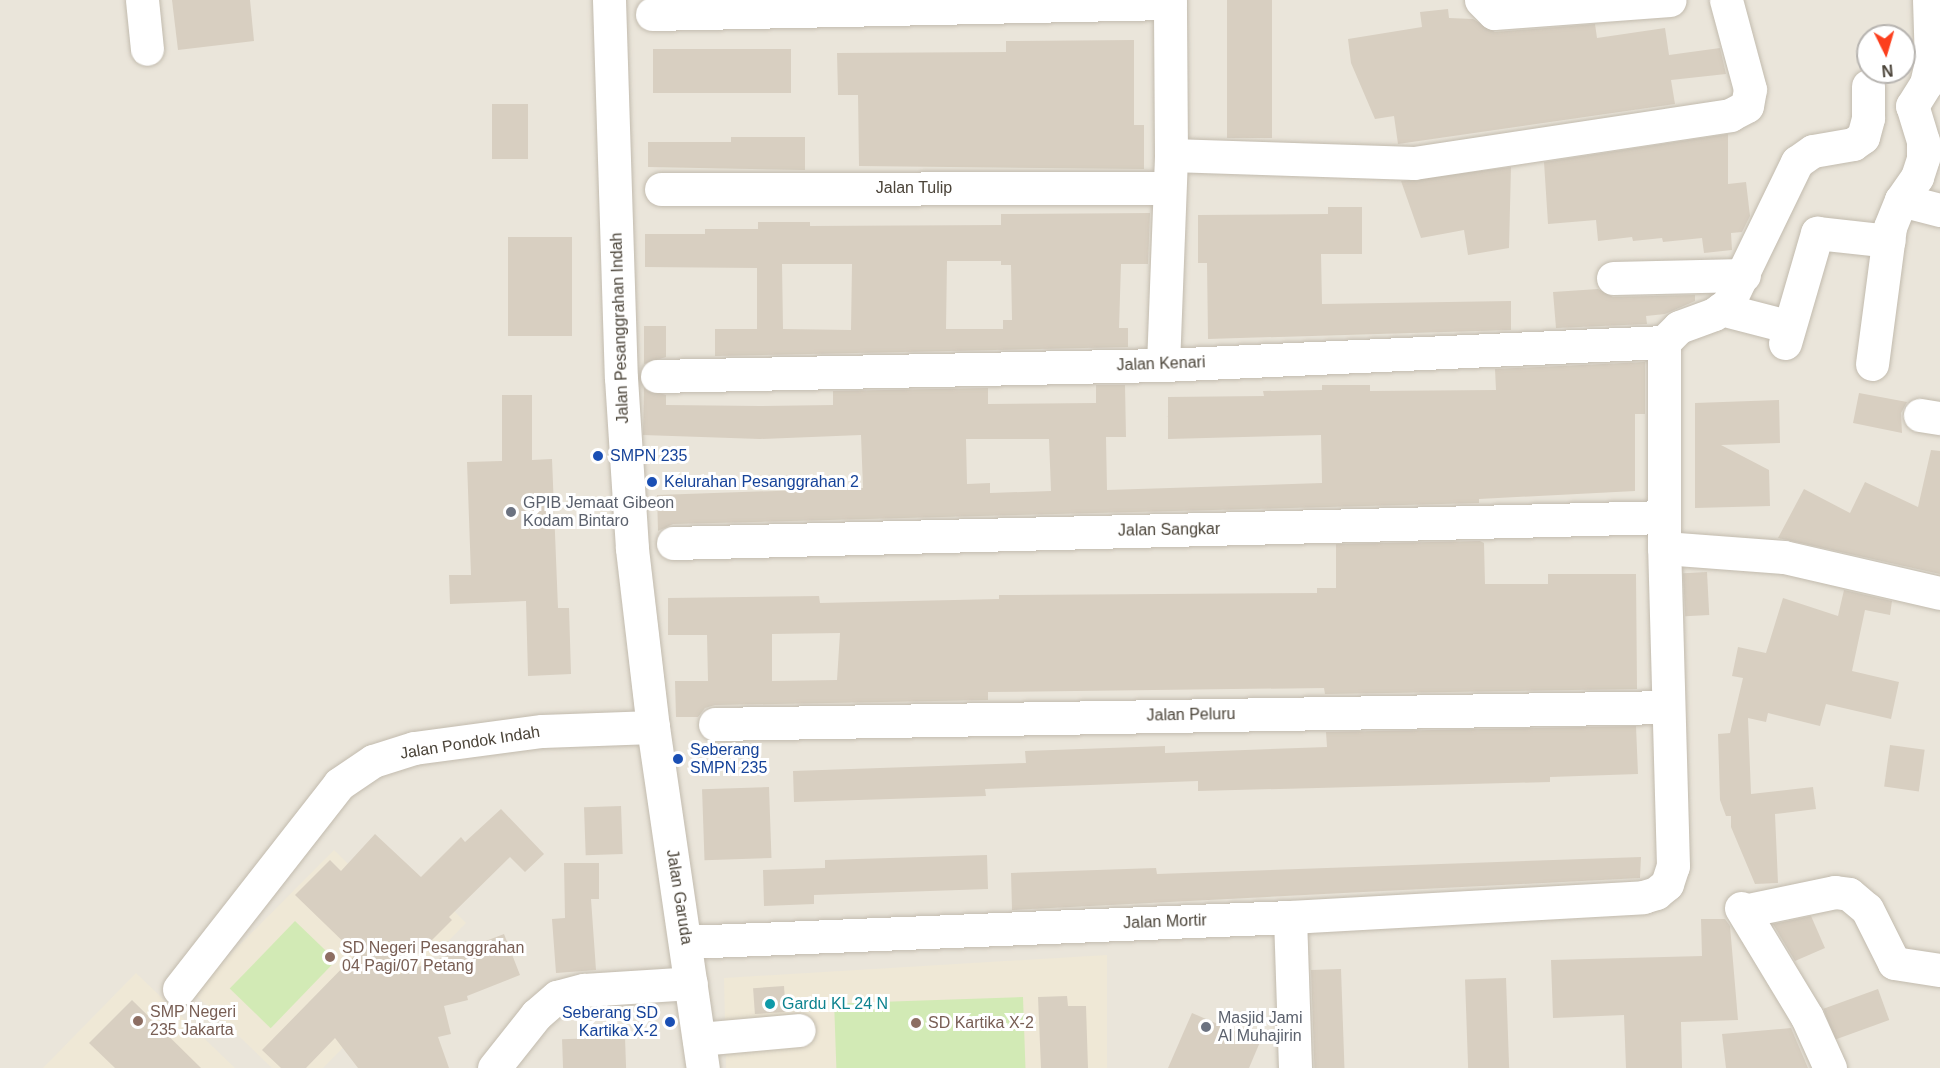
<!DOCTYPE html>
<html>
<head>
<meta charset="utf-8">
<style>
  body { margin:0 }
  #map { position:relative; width:1940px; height:1068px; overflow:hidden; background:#f6f3ec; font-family:Arial,sans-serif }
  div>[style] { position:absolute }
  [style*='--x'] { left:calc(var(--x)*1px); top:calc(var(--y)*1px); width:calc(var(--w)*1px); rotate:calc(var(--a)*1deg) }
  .residential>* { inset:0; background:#eae5da }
  .education>* { inset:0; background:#efe8d6 }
  .green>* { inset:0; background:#d2eab5; transform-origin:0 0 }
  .building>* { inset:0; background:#d8cfc1; transform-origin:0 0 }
  .roads { filter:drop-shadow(0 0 2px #c2bbae) drop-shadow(0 0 2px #c2bbae) }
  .minor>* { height:33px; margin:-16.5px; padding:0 16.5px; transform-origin:16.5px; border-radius:16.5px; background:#fff }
  .dots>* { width:16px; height:16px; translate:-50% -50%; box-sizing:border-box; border:3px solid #fff; border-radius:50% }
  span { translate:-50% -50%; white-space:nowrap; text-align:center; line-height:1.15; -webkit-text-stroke:6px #fff; paint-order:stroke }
  .street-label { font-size:16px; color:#4b4439 }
  .transit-label { font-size:16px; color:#164399 }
  .left { translate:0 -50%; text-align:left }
  .right { translate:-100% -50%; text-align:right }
  .worship-label { font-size:16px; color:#5b616d }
  .education-label { font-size:16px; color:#785e54 }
  .culture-label { font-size:16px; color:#0d838f }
  .north { position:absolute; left:1856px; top:24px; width:60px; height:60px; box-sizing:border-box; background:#fff; border:2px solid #b7b4b0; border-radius:50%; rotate:175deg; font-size:16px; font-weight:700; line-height:24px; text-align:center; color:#4b4439 }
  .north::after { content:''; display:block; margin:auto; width:21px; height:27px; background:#fc3f1d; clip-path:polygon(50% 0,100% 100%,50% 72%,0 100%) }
</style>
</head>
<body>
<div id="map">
  <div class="residential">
    <div style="clip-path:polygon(evenodd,0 0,1940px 0,1940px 1068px,0 1068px,0 0,1868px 36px,1904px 36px,1904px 72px,1868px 72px,1868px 36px)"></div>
  </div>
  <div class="education">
    <div style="clip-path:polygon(334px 850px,391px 906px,420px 877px,466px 923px,323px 1068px,272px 1068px,193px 992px)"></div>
    <div style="clip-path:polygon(1107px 955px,1107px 1068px,726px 1068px,724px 978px)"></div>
    <div style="clip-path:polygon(136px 973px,235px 1068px,43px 1068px)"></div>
  </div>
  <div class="green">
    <div style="left:295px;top:921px;width:57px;height:94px;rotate:44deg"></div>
    <div style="left:1023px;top:997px;width:71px;height:189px;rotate:88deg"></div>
  </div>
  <div class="building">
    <div style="clip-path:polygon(172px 0,250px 0,254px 41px,178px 50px)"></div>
    <div style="left:1227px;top:0;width:45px;height:138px"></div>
    <div style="clip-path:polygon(1448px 9px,1449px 18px,1473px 19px,1495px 32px,1595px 24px,1597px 38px,1665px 28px,1669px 55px,1720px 48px,1726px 74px,1671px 80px,1675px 104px,1398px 144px,1394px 116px,1375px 119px,1351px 63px,1348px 39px,1422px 27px,1420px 12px)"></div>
    <div style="clip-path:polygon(1134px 40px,1134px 125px,1144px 125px,1144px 169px,859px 166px,858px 95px,838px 95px,837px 53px,1006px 52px,1006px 41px)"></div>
    <div style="left:653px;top:49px;width:138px;height:44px"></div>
    <div style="left:492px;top:104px;width:36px;height:55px"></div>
    <div style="clip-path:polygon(1728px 134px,1728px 184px,1746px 182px,1750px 216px,1742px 232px,1731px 233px,1732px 250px,1704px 253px,1702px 238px,1663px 242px,1662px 238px,1633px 241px,1632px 237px,1598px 241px,1596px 220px,1548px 224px,1544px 162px)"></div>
    <div style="clip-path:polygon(731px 137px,805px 137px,805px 170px,648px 167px,648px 142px,731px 142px)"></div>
    <div style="clip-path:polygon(1511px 167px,1509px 248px,1468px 255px,1464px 230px,1421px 238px,1401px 181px)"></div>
    <div style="clip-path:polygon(1328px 207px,1362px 207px,1362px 254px,1321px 254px,1322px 304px,1511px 301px,1511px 330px,1208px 339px,1207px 263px,1198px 263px,1198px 215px,1328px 214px)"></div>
    <div style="clip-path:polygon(evenodd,1150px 213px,1148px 264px,1121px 264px,1119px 328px,1128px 328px,1128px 347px,715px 356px,715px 329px,757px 329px,757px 268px,645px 267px,645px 234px,705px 234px,705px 229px,758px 229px,758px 222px,810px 222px,810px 226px,1001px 225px,1001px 214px,1150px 213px,947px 261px,1001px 261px,1001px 265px,1011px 265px,1012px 320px,1003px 320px,1003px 329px,946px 329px,947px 261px,1150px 213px,782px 264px,852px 264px,851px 330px,783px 329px,782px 264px)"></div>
    <div style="left:572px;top:237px;width:99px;height:64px;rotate:90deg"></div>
    <div style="clip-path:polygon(1598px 289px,1613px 297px,1695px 295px,1695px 301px,1665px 314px,1646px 316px,1647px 324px,1556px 328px,1553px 292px)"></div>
    <div style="clip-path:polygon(644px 326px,666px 326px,666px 357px,644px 364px)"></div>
    <div style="clip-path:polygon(evenodd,1645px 362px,1645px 414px,1635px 414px,1635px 491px,1479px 499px,1479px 503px,673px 524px,658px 531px,657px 495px,863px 488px,861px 435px,760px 439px,643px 435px,644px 388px,666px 395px,666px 405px,760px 406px,833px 405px,833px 391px,988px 388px,988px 404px,1096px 403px,1096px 385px,1125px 385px,1126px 437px,1106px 437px,1107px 490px,1322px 483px,1321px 435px,1168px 439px,1168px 397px,1264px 396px,1263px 391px,1322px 390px,1322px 385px,1370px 385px,1370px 391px,1496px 390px,1495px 369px,1645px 362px,966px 439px,1049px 439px,1051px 491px,990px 493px,990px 483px,967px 484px,966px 439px)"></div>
    <div style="clip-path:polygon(1859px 393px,1907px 402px,1901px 413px,1902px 433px,1853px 423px)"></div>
    <div style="clip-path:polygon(502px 395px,532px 395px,532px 460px,552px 459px,558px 608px,569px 608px,571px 674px,528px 676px,526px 601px,450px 604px,449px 575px,471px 575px,467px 462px,502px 461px)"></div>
    <div style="clip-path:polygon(1779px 400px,1780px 443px,1721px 445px,1769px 470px,1770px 506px,1695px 508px,1695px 403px)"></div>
    <div style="clip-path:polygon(1931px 450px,1940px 451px,1940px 574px,1778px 538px,1804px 489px,1850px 513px,1865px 482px,1918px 507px)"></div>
    <div style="clip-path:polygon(evenodd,1480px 541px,1484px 543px,1485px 584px,1548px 584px,1548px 574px,1636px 574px,1637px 689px,1325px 694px,1324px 688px,988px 692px,988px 700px,715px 705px,705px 708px,698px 717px,676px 717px,675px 681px,708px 681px,707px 635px,668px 635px,668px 598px,819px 596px,820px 603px,999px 599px,999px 595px,1317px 593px,1317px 588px,1336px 588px,1336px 544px,1480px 541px,840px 633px,837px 680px,772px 681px,772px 634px,840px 633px)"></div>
    <div style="left:1707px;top:572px;width:43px;height:24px;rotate:87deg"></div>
    <div style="clip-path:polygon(1844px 590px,1892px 601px,1890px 615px,1865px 610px,1852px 671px,1899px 682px,1891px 719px,1826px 704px,1820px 726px,1768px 713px,1766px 722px,1748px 718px,1751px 794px,1813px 787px,1816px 809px,1775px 814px,1778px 883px,1755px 884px,1731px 827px,1731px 816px,1726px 816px,1720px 800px,1718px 734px,1730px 733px,1743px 678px,1732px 676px,1738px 647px,1766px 653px,1783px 598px,1838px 616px)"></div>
    <div style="clip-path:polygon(1636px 726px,1638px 774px,1550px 777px,1550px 782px,1198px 791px,1198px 781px,985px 789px,986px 796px,794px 802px,793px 771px,1026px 763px,1025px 751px,1165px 746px,1165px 753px,1327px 747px,1326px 732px)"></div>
    <div style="left:1890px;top:745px;width:35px;height:42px;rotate:8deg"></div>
    <div style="left:769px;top:787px;width:71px;height:67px;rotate:88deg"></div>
    <div style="left:621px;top:806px;width:48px;height:37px;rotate:88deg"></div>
    <div style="clip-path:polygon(501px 809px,544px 854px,525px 872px,510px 857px,449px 917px,452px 920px,397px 975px,504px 934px,520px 975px,467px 996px,468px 1000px,444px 1006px,451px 1034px,438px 1037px,449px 1068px,358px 1068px,335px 1038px,306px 1068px,281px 1068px,262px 1050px,356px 954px,295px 895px,330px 860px,341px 871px,375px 834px,421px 877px,461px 837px,465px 842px)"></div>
    <div style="clip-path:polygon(987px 855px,988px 889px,814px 895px,814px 904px,764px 906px,763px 870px,825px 868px,825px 860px)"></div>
    <div style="clip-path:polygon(1641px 857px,1640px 878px,1012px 910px,1011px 873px,1156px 868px,1157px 874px)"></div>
    <div style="clip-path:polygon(564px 863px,599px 863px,599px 899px,591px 899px,596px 970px,556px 973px,552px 919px,565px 918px)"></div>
    <div style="clip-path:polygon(1811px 916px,1825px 948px,1795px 961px,1773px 924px)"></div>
    <div style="clip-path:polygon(1701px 919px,1725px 919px,1730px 926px,1738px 1020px,1681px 1022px,1682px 1068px,1626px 1068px,1624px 1015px,1553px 1018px,1551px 960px,1702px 956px)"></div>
    <div style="left:1341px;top:969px;width:99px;height:30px;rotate:88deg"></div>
    <div style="left:1506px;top:978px;width:90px;height:41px;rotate:88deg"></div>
    <div style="left:784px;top:986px;width:26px;height:31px;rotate:86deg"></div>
    <div style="left:1878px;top:989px;width:33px;height:58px;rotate:70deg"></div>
    <div style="clip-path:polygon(1067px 996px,1068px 1006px,1086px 1006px,1088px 1068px,1041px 1068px,1038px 997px)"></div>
    <div style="clip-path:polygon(132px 1000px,201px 1068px,115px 1068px,89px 1043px)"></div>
    <div style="clip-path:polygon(1192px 1013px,1260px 1042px,1249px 1068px,1168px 1068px)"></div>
    <div style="clip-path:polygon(1791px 1028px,1808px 1068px,1726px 1068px,1722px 1034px)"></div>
    <div style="left:625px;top:1037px;width:31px;height:63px;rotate:88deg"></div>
  </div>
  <div class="roads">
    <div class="minor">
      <div style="--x:142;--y:0;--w:49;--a:84.2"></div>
      <div style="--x:609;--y:0;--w:378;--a:88.2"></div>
      <div style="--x:621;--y:378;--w:171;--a:86.3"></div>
      <div style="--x:632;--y:549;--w:179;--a:83.3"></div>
      <div style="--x:653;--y:727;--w:345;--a:81.7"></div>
      <div style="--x:1481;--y:0;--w:18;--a:45"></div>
      <div style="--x:1494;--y:13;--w:176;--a:-4.2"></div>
      <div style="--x:652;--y:14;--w:518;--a:-1.22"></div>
      <div style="--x:1171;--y:155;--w:243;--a:1.9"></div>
      <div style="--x:1414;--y:163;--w:320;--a:-8.6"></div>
      <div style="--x:1730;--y:115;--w:19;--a:-28"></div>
      <div style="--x:1747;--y:106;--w:17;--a:-80"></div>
      <div style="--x:1750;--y:89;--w:92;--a:-105.1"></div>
      <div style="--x:661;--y:189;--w:507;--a:-0.11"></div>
      <div style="--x:1901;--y:200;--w:28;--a:-55"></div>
      <div style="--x:1917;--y:177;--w:20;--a:-72"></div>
      <div style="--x:1923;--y:158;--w:17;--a:-90"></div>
      <div style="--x:1923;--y:141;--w:37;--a:-107"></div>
      <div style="--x:1912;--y:106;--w:26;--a:-58"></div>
      <div style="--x:1926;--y:84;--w:22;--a:-77"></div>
      <div style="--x:1931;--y:63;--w:63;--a:-91.8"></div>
      <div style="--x:1613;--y:278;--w:131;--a:-1.3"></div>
      <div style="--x:1721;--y:309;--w:64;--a:14.5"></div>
      <div style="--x:1785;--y:343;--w:115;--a:-73.8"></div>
      <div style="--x:1817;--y:233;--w:72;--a:6.3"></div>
      <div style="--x:1872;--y:364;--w:138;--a:-82.5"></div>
      <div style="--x:1890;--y:227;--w:29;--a:-68"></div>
      <div style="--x:1901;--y:200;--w:40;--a:14.4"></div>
      <div style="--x:1163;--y:365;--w:210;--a:-87.8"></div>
      <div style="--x:1171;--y:155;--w:155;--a:-90.4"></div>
      <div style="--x:657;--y:376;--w:506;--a:-1.25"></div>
      <div style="--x:1163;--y:365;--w:502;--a:-2.63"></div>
      <div style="--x:1920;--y:415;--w:20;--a:9"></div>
      <div style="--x:673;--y:543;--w:991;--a:-1.5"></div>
      <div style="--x:1664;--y:548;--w:120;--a:4.3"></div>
      <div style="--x:1784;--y:557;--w:160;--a:13"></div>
      <div style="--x:715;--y:724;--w:953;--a:-1.02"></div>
      <div style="--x:1741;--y:908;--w:127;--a:58.8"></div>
      <div style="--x:1807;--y:1017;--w:56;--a:65.7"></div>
      <div style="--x:1744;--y:911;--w:93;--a:-11.8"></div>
      <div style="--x:1835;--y:892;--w:14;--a:8"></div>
      <div style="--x:1849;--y:894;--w:23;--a:40"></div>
      <div style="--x:1867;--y:909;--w:60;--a:63.4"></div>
      <div style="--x:1894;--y:963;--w:47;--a:8.7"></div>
      <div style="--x:1290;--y:917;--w:151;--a:88.1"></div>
      <div style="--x:686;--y:942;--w:605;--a:-2.37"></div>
      <div style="--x:1290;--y:917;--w:354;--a:-3.2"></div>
      <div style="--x:1643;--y:897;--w:14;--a:-17"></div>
      <div style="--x:1656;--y:893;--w:14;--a:-39"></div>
      <div style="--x:1667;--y:884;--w:19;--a:-72"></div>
      <div style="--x:1673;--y:866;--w:318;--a:-91.6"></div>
      <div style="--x:1664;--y:548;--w:206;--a:-90"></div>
      <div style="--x:1664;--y:342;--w:21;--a:-45"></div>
      <div style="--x:1679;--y:327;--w:37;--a:-20"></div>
      <div style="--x:1714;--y:314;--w:17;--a:-36"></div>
      <div style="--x:1728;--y:304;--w:158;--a:-64.1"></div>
      <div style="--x:1797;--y:162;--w:19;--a:-35"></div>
      <div style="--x:1813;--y:151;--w:41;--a:-9.9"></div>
      <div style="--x:1853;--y:144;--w:12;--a:-35"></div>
      <div style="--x:1863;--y:137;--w:20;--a:-75"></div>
      <div style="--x:1868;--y:118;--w:32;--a:-90"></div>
      <div style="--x:179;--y:989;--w:260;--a:-52"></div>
      <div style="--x:339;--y:784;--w:41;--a:-34.1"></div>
      <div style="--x:373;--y:761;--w:43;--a:-17.6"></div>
      <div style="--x:414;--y:748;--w:129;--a:-7.6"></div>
      <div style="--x:542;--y:731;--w:111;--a:-2.1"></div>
      <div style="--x:699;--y:1039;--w:100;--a:-5.1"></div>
      <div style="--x:494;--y:1068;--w:68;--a:-51.6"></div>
      <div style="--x:536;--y:1015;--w:28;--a:-41"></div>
      <div style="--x:557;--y:997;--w:28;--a:-15"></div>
      <div style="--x:584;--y:990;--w:107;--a:-3.7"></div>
    </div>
  </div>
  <div class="dots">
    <div style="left:598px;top:456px;background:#1a4fb4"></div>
    <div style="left:652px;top:482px;background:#1a4fb4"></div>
    <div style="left:511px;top:512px;background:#6b7280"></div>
    <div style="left:678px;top:759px;background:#1a4fb4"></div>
    <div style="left:330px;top:957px;background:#8d6e63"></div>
    <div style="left:770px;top:1004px;background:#0f9aa8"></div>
    <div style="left:138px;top:1021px;background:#8d6e63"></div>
    <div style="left:670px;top:1022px;background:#1a4fb4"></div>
    <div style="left:916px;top:1023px;background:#8d6e63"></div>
    <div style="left:1206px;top:1027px;background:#6b7280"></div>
  </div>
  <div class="street-label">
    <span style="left:914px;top:188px">Jalan Tulip</span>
    <span style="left:620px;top:328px;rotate:-92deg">Jalan Pesanggrahan Indah</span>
    <span style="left:1161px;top:364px;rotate:-2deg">Jalan Kenari</span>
    <span style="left:1169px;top:530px;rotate:-1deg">Jalan Sangkar</span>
    <span style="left:1191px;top:715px;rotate:-1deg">Jalan Peluru</span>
    <span style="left:470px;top:743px;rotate:-9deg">Jalan Pondok Indah</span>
    <span style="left:679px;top:897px;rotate:81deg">Jalan Garuda</span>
    <span style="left:1165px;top:922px;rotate:-2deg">Jalan Mortir</span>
  </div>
  <div class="transit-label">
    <span class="left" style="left:610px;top:456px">SMPN 235</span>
    <span class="left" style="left:664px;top:482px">Kelurahan Pesanggrahan 2</span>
    <span class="left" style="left:690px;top:759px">Seberang<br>SMPN 235</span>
    <span class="right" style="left:658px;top:1022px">Seberang SD<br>Kartika X-2</span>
  </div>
  <div class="worship-label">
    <span class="left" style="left:523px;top:512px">GPIB Jemaat Gibeon<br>Kodam Bintaro</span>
    <span class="left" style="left:1218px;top:1027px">Masjid Jami<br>Al Muhajirin</span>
  </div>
  <div class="education-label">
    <span class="left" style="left:342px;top:957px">SD Negeri Pesanggrahan<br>04 Pagi/07 Petang</span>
    <span class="left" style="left:150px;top:1021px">SMP Negeri<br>235 Jakarta</span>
    <span class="left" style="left:928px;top:1023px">SD Kartika X-2</span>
  </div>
  <div class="culture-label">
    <span class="left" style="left:782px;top:1004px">Gardu KL 24 N</span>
  </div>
  <div class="north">N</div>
</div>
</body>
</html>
